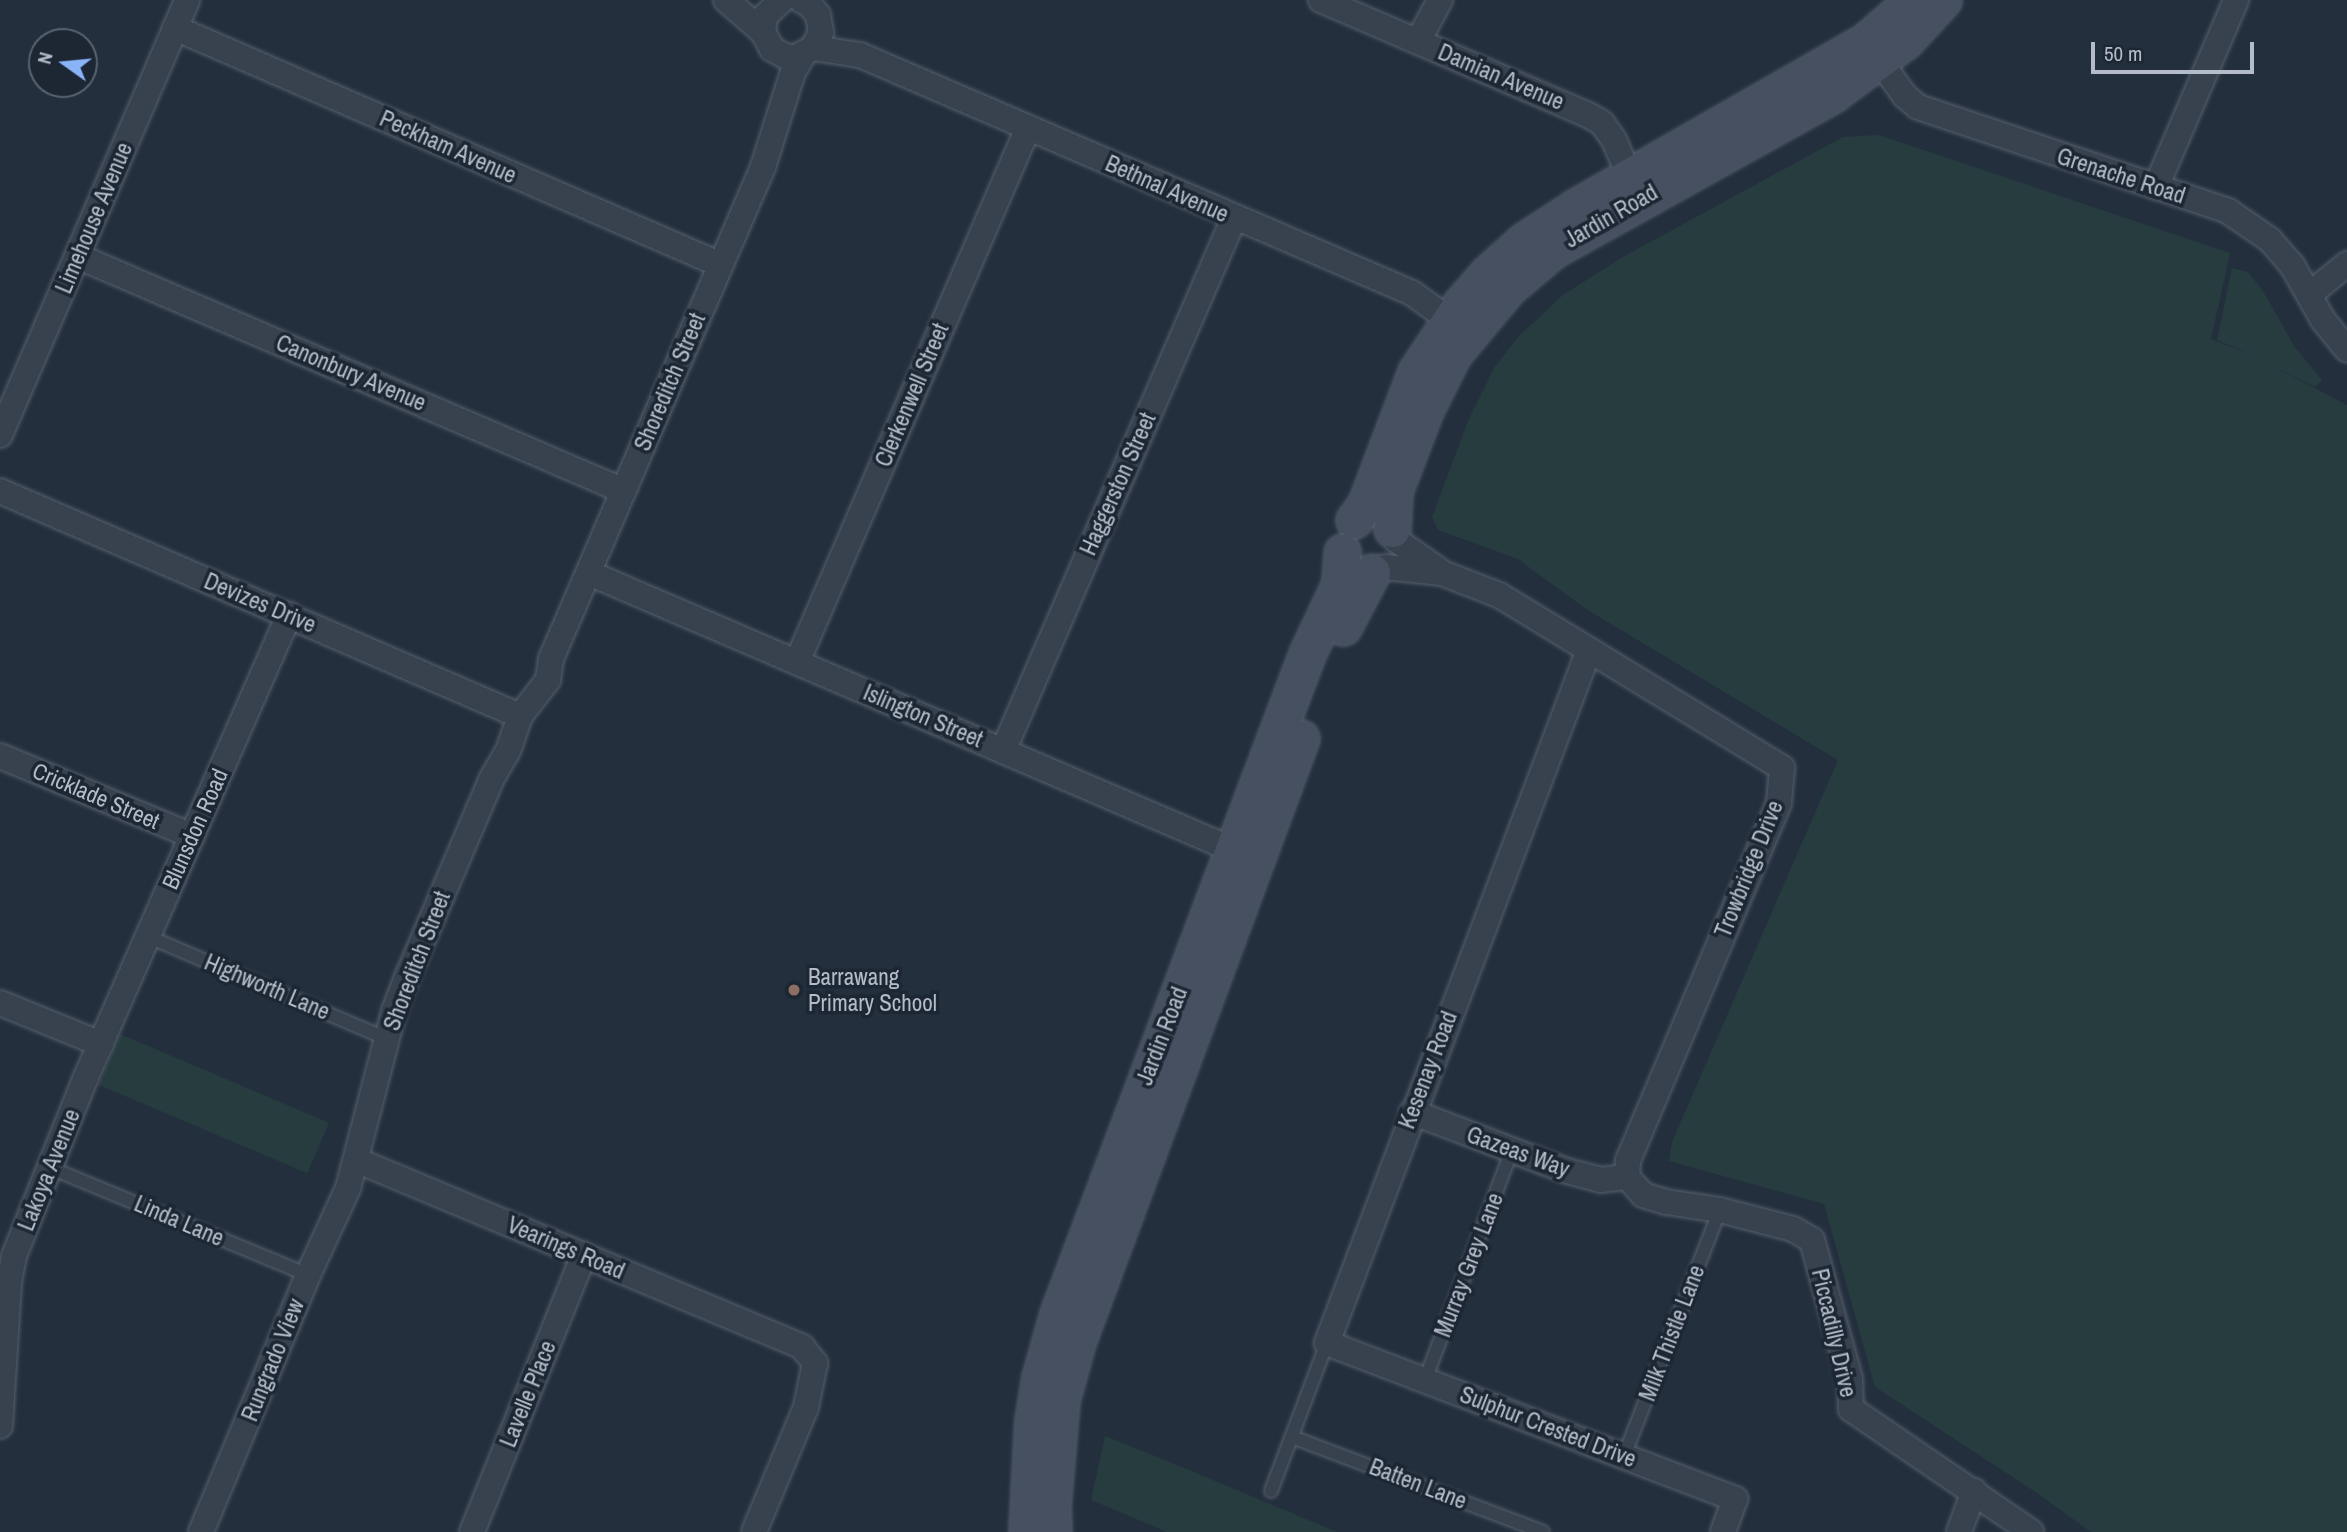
<!DOCTYPE html>
<html>
<head>
<meta charset="utf-8">
<style>
  body { margin:0 }
  #map { position:relative; width:2347px; height:1532px; overflow:hidden; background:#242f3e; font-family:"Archivo Narrow",sans-serif }
  div>[style] { position:absolute }
  [style*='--x'] { left:calc(var(--x)*1px); top:calc(var(--y)*1px); width:calc(var(--w)*1px); rotate:calc(var(--a)*1deg) }
  .green>* { inset:0; background:#263c3f; transform-origin:0 0 }
  .roads { filter:drop-shadow(0 0 2px #565f6c) drop-shadow(0 0 2px #565f6c) }
  .lane>* { height:12px; margin:-6px; padding:0 6px; transform-origin:6px; border-radius:6px; background:#38414e }
  .street>* { height:24px; margin:-12px; padding:0 12px; transform-origin:12px; border-radius:12px; background:#38414e }
  .secondary>* { height:35px; margin:-17.5px; padding:0 17.5px; transform-origin:17.5px; border-radius:17.5px; background:#465061 }
  .dots>* { width:19px; height:19px; translate:-50% -50%; box-sizing:border-box; border:4px solid #1d2633; border-radius:50% }
  span { translate:-50% -50%; white-space:nowrap; text-align:center; line-height:1.15; -webkit-text-stroke:7px #1d2633; paint-order:stroke }
  .street-label { font-size:23px; color:#b4bcc9 }
  .poi-label { font-size:23px; color:#b4bcc9 }
  .left { translate:0 -50%; text-align:left }
  .north { position:absolute; left:28px; top:28px; width:70px; height:70px; box-sizing:border-box; background:#1d2633; border:2px solid #59626f; border-radius:50%; rotate:285deg; font-size:19px; font-weight:700; line-height:28px; text-align:center; color:#b4bcc9 }
  .north::after { content:''; display:block; margin:auto; width:24px; height:32px; background:#8ab4f8; clip-path:polygon(50% 0,100% 100%,50% 72%,0 100%) }
  .scale { position:absolute; left:2091px; top:42px; width:163px; height:32px; box-sizing:border-box; border:4px solid #b4bcc9; border-top:0; padding-left:9px; font-size:21px; line-height:24px; white-space:nowrap; color:#b4bcc9; -webkit-text-stroke:5px #1d2633; paint-order:stroke }
</style>
</head>
<body>
<div id="map">
  <div class="green">
    <div style="clip-path:polygon(1879px 135px,2230px 253px,2211px 339px,2257px 357px,2217px 340px,2232px 268px,2248px 272px,2263px 291px,2294px 346px,2322px 380px,2315px 387px,2267px 363px,2347px 405px,2347px 1532px,2091px 1532px,2034px 1491px,1875px 1387px,1824px 1204px,1669px 1161px,1672px 1142px,1838px 760px,1586px 609px,1518px 559px,1438px 530px,1432px 517px,1468px 421px,1494px 368px,1518px 337px,1563px 295px,1623px 257px,1843px 137px)"></div>
    <div style="left:120px;top:1034px;width:227px;height:55px;rotate:23deg"></div>
    <div style="clip-path:polygon(1105px 1436px,1165px 1460px,1337px 1532px,1167px 1532px,1091px 1500px)"></div>
  </div>
  <div class="roads">
    <div class="lane">
      <div style="--x:147;--y:936;--w:261;--a:23.2"></div>
      <div style="--x:51;--y:1168;--w:278;--a:22.6"></div>
      <div style="--x:1425;--y:1380;--w:246;--a:-69.3"></div>
      <div style="--x:1292;--y:1437;--w:268;--a:20.7"></div>
      <div style="--x:1624;--y:1456;--w:264;--a:-68.7"></div>
      <div style="--x:1271;--y:1491;--w:158;--a:-69.3"></div>
    </div>
    <div class="street">
      <div style="--x:726;--y:0;--w:49;--a:40.9"></div>
      <div style="--x:782;--y:0;--w:23;--a:137"></div>
      <div style="--x:765;--y:16;--w:16;--a:97"></div>
      <div style="--x:763;--y:32;--w:19;--a:62"></div>
      <div style="--x:772;--y:49;--w:17;--a:28"></div>
      <div style="--x:787;--y:57;--w:9;--a:0"></div>
      <div style="--x:796;--y:57;--w:19;--a:-28"></div>
      <div style="--x:813;--y:48;--w:18;--a:-63"></div>
      <div style="--x:821;--y:32;--w:17;--a:-100"></div>
      <div style="--x:818;--y:15;--w:13;--a:-129"></div>
      <div style="--x:810;--y:5;--w:10;--a:-151"></div>
      <div style="--x:1321;--y:0;--w:293;--a:23.3"></div>
      <div style="--x:1590;--y:116;--w:14;--a:30"></div>
      <div style="--x:1602;--y:123;--w:21;--a:55"></div>
      <div style="--x:1614;--y:140;--w:53;--a:66.8"></div>
      <div style="--x:175;--y:28;--w:595;--a:23.46"></div>
      <div style="--x:1418;--y:41;--w:47;--a:-61.8"></div>
      <div style="--x:1870;--y:47;--w:60;--a:54.5"></div>
      <div style="--x:1905;--y:96;--w:17;--a:40"></div>
      <div style="--x:1918;--y:107;--w:327;--a:18.5"></div>
      <div style="--x:2228;--y:211;--w:51;--a:34.6"></div>
      <div style="--x:2270;--y:240;--w:33;--a:49"></div>
      <div style="--x:2292;--y:265;--w:63;--a:60.6"></div>
      <div style="--x:2323;--y:320;--w:38;--a:51"></div>
      <div style="--x:813;--y:48;--w:48;--a:8.5"></div>
      <div style="--x:860;--y:55;--w:601;--a:23.32"></div>
      <div style="--x:1412;--y:293;--w:62;--a:35.8"></div>
      <div style="--x:2156;--y:187;--w:203;--a:-66.8"></div>
      <div style="--x:77;--y:256;--w:595;--a:23.25"></div>
      <div style="--x:2310;--y:294;--w:48;--a:-39"></div>
      <div style="--x:0;--y:435;--w:473;--a:-66.7"></div>
      <div style="--x:0;--y:491;--w:567;--a:23.4"></div>
      <div style="--x:1396;--y:540;--w:52;--a:34.9"></div>
      <div style="--x:1385;--y:567;--w:57;--a:6"></div>
      <div style="--x:1442;--y:573;--w:61;--a:21.1"></div>
      <div style="--x:1499;--y:595;--w:332;--a:31.4"></div>
      <div style="--x:1782;--y:768;--w:35;--a:95"></div>
      <div style="--x:1779;--y:803;--w:388;--a:112.9"></div>
      <div style="--x:1628;--y:1160;--w:17;--a:93"></div>
      <div style="--x:589;--y:573;--w:714;--a:23.26"></div>
      <div style="--x:1589;--y:650;--w:741;--a:110.71"></div>
      <div style="--x:1327;--y:1343;--w:437;--a:20.9"></div>
      <div style="--x:1735;--y:1499;--w:35;--a:110"></div>
      <div style="--x:797;--y:662;--w:582;--a:-66.61"></div>
      <div style="--x:1003;--y:751;--w:581;--a:-66.57"></div>
      <div style="--x:0;--y:756;--w:208;--a:22.6"></div>
      <div style="--x:0;--y:1003;--w:109;--a:22.1"></div>
      <div style="--x:1412;--y:1112;--w:163;--a:20.9"></div>
      <div style="--x:1564;--y:1170;--w:38;--a:15"></div>
      <div style="--x:1601;--y:1180;--w:26;--a:-7"></div>
      <div style="--x:356;--y:1160;--w:484;--a:22.7"></div>
      <div style="--x:802;--y:1347;--w:21;--a:51"></div>
      <div style="--x:815;--y:1363;--w:45;--a:101.6"></div>
      <div style="--x:806;--y:1407;--w:135;--a:112.6"></div>
      <div style="--x:1627;--y:1177;--w:24;--a:48"></div>
      <div style="--x:1643;--y:1195;--w:24;--a:17"></div>
      <div style="--x:1666;--y:1202;--w:55;--a:8.4"></div>
      <div style="--x:1720;--y:1210;--w:75;--a:14.6"></div>
      <div style="--x:1793;--y:1229;--w:22;--a:30"></div>
      <div style="--x:1812;--y:1240;--w:144;--a:74.7"></div>
      <div style="--x:1850;--y:1379;--w:30;--a:88"></div>
      <div style="--x:1851;--y:1409;--w:218;--a:34.3"></div>
      <div style="--x:0;--y:1426;--w:144;--a:-86.4"></div>
      <div style="--x:9;--y:1282;--w:26;--a:-79"></div>
      <div style="--x:14;--y:1256;--w:193;--a:-68.1"></div>
      <div style="--x:86;--y:1077;--w:505;--a:-66.28"></div>
      <div style="--x:201;--y:1532;--w:278;--a:-67.4"></div>
      <div style="--x:308;--y:1275;--w:96;--a:-65.3"></div>
      <div style="--x:348;--y:1188;--w:183;--a:-75.4"></div>
      <div style="--x:394;--y:1011;--w:39;--a:-69"></div>
      <div style="--x:408;--y:975;--w:212;--a:-66.9"></div>
      <div style="--x:491;--y:780;--w:34;--a:-60"></div>
      <div style="--x:508;--y:751;--w:37;--a:-71"></div>
      <div style="--x:520;--y:716;--w:46;--a:-52.1"></div>
      <div style="--x:548;--y:680;--w:21;--a:-82"></div>
      <div style="--x:551;--y:659;--w:536;--a:-66.69"></div>
      <div style="--x:763;--y:167;--w:100;--a:-72.5"></div>
      <div style="--x:793;--y:72;--w:21;--a:-59"></div>
      <div style="--x:472;--y:1532;--w:299;--a:-68"></div>
      <div style="--x:1959;--y:1532;--w:44;--a:-69.9"></div>
    </div>
    <div class="secondary">
      <div style="--x:1354;--y:520;--w:20;--a:-53"></div>
      <div style="--x:1366;--y:504;--w:141;--a:-69.3"></div>
      <div style="--x:1416;--y:372;--w:82;--a:-56.5"></div>
      <div style="--x:1461;--y:304;--w:41;--a:-48.9"></div>
      <div style="--x:1488;--y:273;--w:48;--a:-41.6"></div>
      <div style="--x:1524;--y:241;--w:62;--a:-33.2"></div>
      <div style="--x:1576;--y:207;--w:334;--a:-29.8"></div>
      <div style="--x:1866;--y:41;--w:62;--a:-41.1"></div>
      <div style="--x:1392;--y:529;--w:38;--a:-87"></div>
      <div style="--x:1394;--y:491;--w:87;--a:-69.1"></div>
      <div style="--x:1425;--y:410;--w:63;--a:-63.4"></div>
      <div style="--x:1453;--y:354;--w:86;--a:-50.2"></div>
      <div style="--x:1508;--y:288;--w:59;--a:-40.2"></div>
      <div style="--x:1553;--y:250;--w:321;--a:-29.1"></div>
      <div style="--x:1833;--y:94;--w:89;--a:-36.4"></div>
      <div style="--x:1905;--y:41;--w:56;--a:-47.2"></div>
      <div style="--x:1343;--y:627;--w:62;--a:-62.2"></div>
      <div style="--x:1027;--y:1532;--w:110;--a:-86.9"></div>
      <div style="--x:1033;--y:1422;--w:45;--a:-81"></div>
      <div style="--x:1040;--y:1378;--w:66;--a:-74.3"></div>
      <div style="--x:1058;--y:1314;--w:705;--a:-69.33"></div>
      <div style="--x:1307;--y:654;--w:77;--a:-64.8"></div>
      <div style="--x:1340;--y:584;--w:32;--a:-86"></div>
      <div style="--x:1053;--y:1532;--w:27;--a:-92"></div>
      <div style="--x:1052;--y:1505;--w:105;--a:-85.1"></div>
      <div style="--x:1061;--y:1400;--w:60;--a:-74.6"></div>
      <div style="--x:1077;--y:1342;--w:644;--a:-69.65"></div>
    </div>
  </div>
  <div class="dots">
    <div style="left:794px;top:990px;background:#8d6e63"></div>
  </div>
  <div class="street-label">
    <span style="left:1501px;top:77px;rotate:23deg">Damian Avenue</span>
    <span style="left:448px;top:147px;rotate:24deg">Peckham Avenue</span>
    <span style="left:2121px;top:176px;rotate:18deg">Grenache Road</span>
    <span style="left:1167px;top:189px;rotate:24deg">Bethnal Avenue</span>
    <span style="left:1611px;top:216px;rotate:-30deg">Jardin Road</span>
    <span style="left:94px;top:218px;rotate:-67deg">Limehouse Avenue</span>
    <span style="left:351px;top:373px;rotate:23deg">Canonbury Avenue</span>
    <span style="left:670px;top:382px;rotate:-67deg">Shoreditch Street</span>
    <span style="left:912px;top:395px;rotate:-67deg">Clerkenwell Street</span>
    <span style="left:1118px;top:484px;rotate:-66deg">Haggerston Street</span>
    <span style="left:260px;top:603px;rotate:23deg">Devizes Drive</span>
    <span style="left:923px;top:716px;rotate:23deg">Islington Street</span>
    <span style="left:96px;top:796px;rotate:23deg">Cricklade Street</span>
    <span style="left:195px;top:829px;rotate:-66deg">Blunsdon Road</span>
    <span style="left:1749px;top:869px;rotate:-68deg">Trowbridge Drive</span>
    <span style="left:417px;top:961px;rotate:-69deg">Shoreditch Street</span>
    <span style="left:267px;top:987px;rotate:23deg">Highworth Lane</span>
    <span style="left:1162px;top:1036px;rotate:-69deg">Jardin Road</span>
    <span style="left:1428px;top:1070px;rotate:-69deg">Kesenay Road</span>
    <span style="left:1518px;top:1152px;rotate:20deg">Gazeas Way</span>
    <span style="left:49px;top:1170px;rotate:-68deg">Lakoya Avenue</span>
    <span style="left:179px;top:1221px;rotate:23deg">Linda Lane</span>
    <span style="left:566px;top:1248px;rotate:23deg">Vearings Road</span>
    <span style="left:1469px;top:1265px;rotate:-69deg">Murray Grey Lane</span>
    <span style="left:1672px;top:1333px;rotate:-69deg">Milk Thistle Lane</span>
    <span style="left:1834px;top:1333px;rotate:77deg">Piccadilly Drive</span>
    <span style="left:273px;top:1360px;rotate:-68deg">Rungrado View</span>
    <span style="left:528px;top:1394px;rotate:-68deg">Lavelle Place</span>
    <span style="left:1548px;top:1427px;rotate:21deg">Sulphur Crested Drive</span>
    <span style="left:1418px;top:1484px;rotate:21deg">Batten Lane</span>
  </div>
  <div class="poi-label">
    <span class="left" style="left:808px;top:990px">Barrawang<br>Primary School</span>
  </div>
  <div class="north">N</div>
  <div class="scale">50 m</div>
</div>
</body>
</html>
